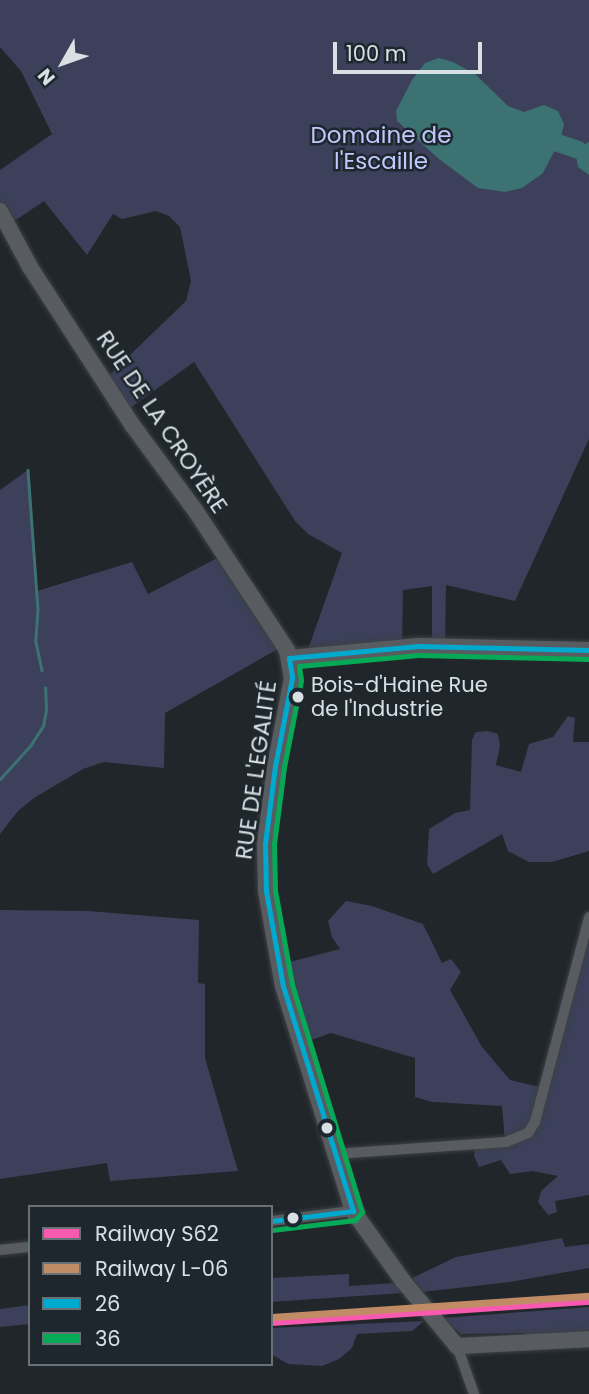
<!DOCTYPE html>
<html>
<head>
<meta charset="utf-8">
<style>
  body { margin:0 }
  #map { position:relative; width:589px; height:1394px; overflow:hidden; background:#20262a; font-family:Poppins,sans-serif }
  div>[style] { position:absolute }
  [style*='--x'] { left:calc(var(--x)*1px); top:calc(var(--y)*1px); width:calc(var(--w)*1px); rotate:calc(var(--a)*1deg) }
  .green>* { inset:0; background:#3c405a }
  .water>* { inset:0; background:#3c7272 }
  .stream>* { height:2.5px; margin:-1.25px; padding:0 1.25px; transform-origin:1.25px; border-radius:1.25px; background:#3c7272 }
  .river>* { height:18px; margin:-9px; padding:0 9px; transform-origin:9px; border-radius:9px; background:#3c7272 }
  .roads { filter:drop-shadow(0 0 2px #3c4144) drop-shadow(0 0 2px #3c4144) }
  .street>* { height:10px; margin:-5px; padding:0 5px; transform-origin:5px; border-radius:5px; background:#585c60 }
  .secondary>* { height:16px; margin:-8px; padding:0 8px; transform-origin:8px; border-radius:8px; background:#585c60 }
  .bus-1>* { height:5px; margin:-2.5px; padding:0 2.5px; transform-origin:2.5px; border-radius:2.5px; background:#00a9ce }
  .bus-2>* { height:5px; margin:-2.5px; padding:0 2.5px; transform-origin:2.5px; border-radius:2.5px; background:#06aa56 }
  .rail-1>* { height:7px; margin:-3.5px; padding:0 3.5px; transform-origin:3.5px; border-radius:3.5px; background:#f75aaf }
  .rail-2>* { height:7px; margin:-3.5px; padding:0 3.5px; transform-origin:3.5px; border-radius:3.5px; background:#c18c65 }
  .dots>* { width:19px; height:19px; translate:-50% -50%; box-sizing:border-box; border:4px solid #1d272d; border-radius:50% }
  span { translate:-50% -50%; white-space:nowrap; text-align:center; line-height:1.15; -webkit-text-stroke:5px #1d272d; paint-order:stroke }
  .bus-label { font-size:21px; color:#d9e0e4 }
  .left { translate:0 -50%; text-align:left }
  .park-label { font-size:23px; color:#c0c9fd }
  .street-label { font-size:23px; color:#d9e0e4 }
  .legend { position:absolute; left:28px; top:1205px; width:245px; height:161px; box-sizing:border-box; background:#1d272d; border:2px solid #687176; margin:0; padding:9px 12px; list-style:none; font-size:21px; color:#d9e0e4 }
  .legend li { display:flex; align-items:center; gap:14px; height:35px }
  .legend b { width:35px; border:2px solid #687176 }
  .north { position:absolute; left:28px; top:28px; width:70px; height:70px; -webkit-text-stroke:5px #1d272d; paint-order:stroke; rotate:230deg; font-size:19px; font-weight:700; line-height:28px; text-align:center; color:#d9e0e4 }
  .north::after { content:''; display:block; margin:auto; width:24px; height:32px; background:#d9e0e4; clip-path:polygon(50% 0,100% 100%,50% 72%,0 100%) }
  .scale { position:absolute; left:333px; top:42px; width:149px; height:32px; box-sizing:border-box; border:4px solid #d9e0e4; border-top:0; padding-left:9px; font-size:21px; line-height:24px; white-space:nowrap; color:#d9e0e4; -webkit-text-stroke:5px #1d272d; paint-order:stroke }
</style>
</head>
<body>
<div id="map">
  <div class="green">
    <div style="clip-path:polygon(0 0,589px 0,589px 439px,515px 601px,446px 585px,445px 645px,432px 646px,432px 586px,403px 590px,402px 647px,306px 655px,342px 553px,308px 534px,295px 521px,194px 362px,126px 411px,105px 379px,186px 301px,191px 281px,180px 227px,169px 216px,156px 211px,122px 219px,113px 214px,87px 255px,44px 201px,7px 226px,0 211px,0 170px,52px 134px,21px 71px,0 47px)"></div>
    <div style="clip-path:polygon(28px 470px,37px 591px,132px 562px,148px 594px,225px 554px,285px 645px,165px 713px,164px 768px,104px 762px,83px 769px,34px 798px,18px 811px,0 834px,0 490px)"></div>
    <div style="clip-path:polygon(568px 716px,575px 718px,573px 742px,589px 742px,589px 851px,552px 862px,529px 862px,508px 851px,502px 834px,433px 874px,427px 864px,429px 829px,455px 813px,470px 810px,472px 740px,476px 732px,488px 731px,498px 734px,500px 746px,496px 765px,521px 772px,529px 744px,553px 737px)"></div>
    <div style="clip-path:polygon(346px 901px,372px 906px,423px 924px,442px 963px,451px 959px,461px 972px,450px 990px,482px 1047px,510px 1080px,544px 1088px,589px 917px,589px 1195px,555px 1201px,557px 1212px,548px 1215px,538px 1202px,541px 1191px,558px 1176px,533px 1171px,510px 1174px,501px 1160px,479px 1167px,474px 1156px,475px 1145px,505px 1142px,502px 1106px,432px 1102px,415px 1097px,415px 1058px,331px 1033px,300px 1044px,278px 965px,340px 949px,332px 937px,328px 921px)"></div>
    <div style="clip-path:polygon(0 910px,88px 911px,199px 920px,198px 983px,205px 984px,205px 1058px,238px 1171px,110px 1181px,107px 1163px,0 1179px)"></div>
    <div style="clip-path:polygon(562px 1238px,565px 1247px,589px 1244px,589px 1268px,510px 1282px,422px 1292px,412px 1278px,456px 1257px)"></div>
    <div style="clip-path:polygon(349px 1274px,349px 1286px,396px 1283px,402px 1293px,271px 1302px,271px 1278px)"></div>
    <div style="clip-path:polygon(30px 1305px,30px 1324px,0 1327px,0 1309px)"></div>
    <div style="clip-path:polygon(589px 1307px,589px 1339px,537px 1343px,524px 1333px,461px 1334px,442px 1318px)"></div>
    <div style="clip-path:polygon(424px 1321px,412px 1331px,357px 1334px,352px 1348px,339px 1359px,322px 1366px,288px 1364px,271px 1354px,271px 1328px)"></div>
  </div>
  <div class="water">
    <div style="clip-path:polygon(439px 58px,453px 62px,475px 74px,508px 106px,524px 112px,544px 105px,558px 111px,564px 124px,561px 138px,543px 173px,522px 188px,505px 192px,478px 188px,439px 159px,397px 121px,396px 111px,412px 80px,425px 63px)"></div>
    <div style="clip-path:polygon(589px 142px,589px 175px,578px 167px,576px 156px,581px 146px)"></div>
  </div>
  <div class="stream">
    <div style="--x:28;--y:470;--w:140;--a:85.9"></div>
    <div style="--x:38;--y:610;--w:32;--a:94"></div>
    <div style="--x:36;--y:642;--w:29;--a:78"></div>
    <div style="--x:0;--y:779;--w:45;--a:-47.7"></div>
    <div style="--x:30;--y:746;--w:24;--a:-57"></div>
    <div style="--x:43;--y:726;--w:15;--a:-79"></div>
    <div style="--x:46;--y:711;--w:23;--a:-92"></div>
  </div>
  <div class="river">
    <div style="--x:558;--y:143;--w:21;--a:19"></div>
  </div>
  <div class="roads">
    <div class="street">
      <div style="--x:335;--y:1154;--w:171;--a:-4"></div>
      <div style="--x:506;--y:1142;--w:24;--a:-22"></div>
      <div style="--x:528;--y:1133;--w:13;--a:-58"></div>
      <div style="--x:535;--y:1122;--w:212;--a:-75.2"></div>
      <div style="--x:271;--y:1221;--w:83;--a:-7"></div>
      <div style="--x:0;--y:1250;--w:30;--a:-6"></div>
      <div style="--x:457;--y:1346;--w:51;--a:70.5"></div>
    </div>
    <div class="secondary">
      <div style="--x:0;--y:211;--w:64;--a:61.8"></div>
      <div style="--x:30;--y:267;--w:189;--a:57.1"></div>
      <div style="--x:133;--y:426;--w:104;--a:53.6"></div>
      <div style="--x:195;--y:510;--w:168;--a:56.7"></div>
      <div style="--x:287;--y:650;--w:28;--a:80"></div>
      <div style="--x:292;--y:678;--w:90;--a:100.9"></div>
      <div style="--x:275;--y:766;--w:79;--a:97.3"></div>
      <div style="--x:265;--y:844;--w:47;--a:88.8"></div>
      <div style="--x:266;--y:891;--w:97;--a:79.9"></div>
      <div style="--x:283;--y:986;--w:236;--a:72.7"></div>
      <div style="--x:353;--y:1211;--w:86;--a:54.5"></div>
      <div style="--x:403;--y:1281;--w:85;--a:50.3"></div>
      <div style="--x:457;--y:1346;--w:132;--a:-3"></div>
      <div style="--x:289;--y:658;--w:130;--a:-5.3"></div>
      <div style="--x:418;--y:646;--w:171;--a:1.3"></div>
    </div>
  </div>
  <div class="bus-1">
    <div style="--x:289;--y:658;--w:20;--a:81"></div>
    <div style="--x:292;--y:678;--w:90;--a:100.9"></div>
    <div style="--x:275;--y:766;--w:79;--a:97.3"></div>
    <div style="--x:265;--y:844;--w:47;--a:88.8"></div>
    <div style="--x:266;--y:891;--w:97;--a:79.9"></div>
    <div style="--x:283;--y:986;--w:236;--a:72.7"></div>
    <div style="--x:289;--y:658;--w:130;--a:-5.3"></div>
    <div style="--x:418;--y:646;--w:171;--a:1.3"></div>
    <div style="--x:271;--y:1221;--w:83;--a:-7"></div>
  </div>
  <div class="bus-2">
    <div style="--x:272;--y:1230;--w:84;--a:-6.9"></div>
    <div style="--x:355;--y:1220;--w:11;--a:-49"></div>
    <div style="--x:362;--y:1212;--w:239;--a:-107.1"></div>
    <div style="--x:292;--y:984;--w:96;--a:-100.3"></div>
    <div style="--x:275;--y:890;--w:46;--a:-91.2"></div>
    <div style="--x:274;--y:844;--w:78;--a:-82.6"></div>
    <div style="--x:284;--y:767;--w:89;--a:-78.9"></div>
    <div style="--x:301;--y:680;--w:14;--a:-98"></div>
    <div style="--x:299;--y:666;--w:120;--a:-5.3"></div>
    <div style="--x:418;--y:655;--w:171;--a:1.3"></div>
  </div>
  <div class="rail-1">
    <div style="--x:271;--y:1322;--w:319;--a:-3.8"></div>
  </div>
  <div class="rail-2">
    <div style="--x:271;--y:1317;--w:319;--a:-3.8"></div>
  </div>
  <div class="dots">
    <div style="left:298px;top:697px;background:#d9e0e4"></div>
    <div style="left:327px;top:1128px;background:#d9e0e4"></div>
    <div style="left:293px;top:1218px;background:#d9e0e4"></div>
  </div>
  <div class="bus-label">
    <span class="left" style="left:311px;top:697px">Bois-d'Haine Rue<br>de l'Industrie</span>
  </div>
  <div class="park-label">
    <span style="left:381px;top:148px">Domaine de<br>l'Escaille</span>
  </div>
  <div class="street-label">
    <span style="left:162px;top:422px;rotate:56deg">RUE DE LA CROYÈRE</span>
    <span style="left:256px;top:770px;rotate:-82deg">RUE DE L'EGALITÉ</span>
  </div>
  <ul class="legend">
  <li><b style="height:9px;background:#f75aaf"></b>Railway S62</li>
  <li><b style="height:9px;background:#c18c65"></b>Railway L-06</li>
  <li><b style="height:9px;background:#00a9ce"></b>26</li>
  <li><b style="height:9px;background:#06aa56"></b>36</li>
  </ul>
  <div class="north">N</div>
  <div class="scale">100 m</div>
</div>
</body>
</html>
